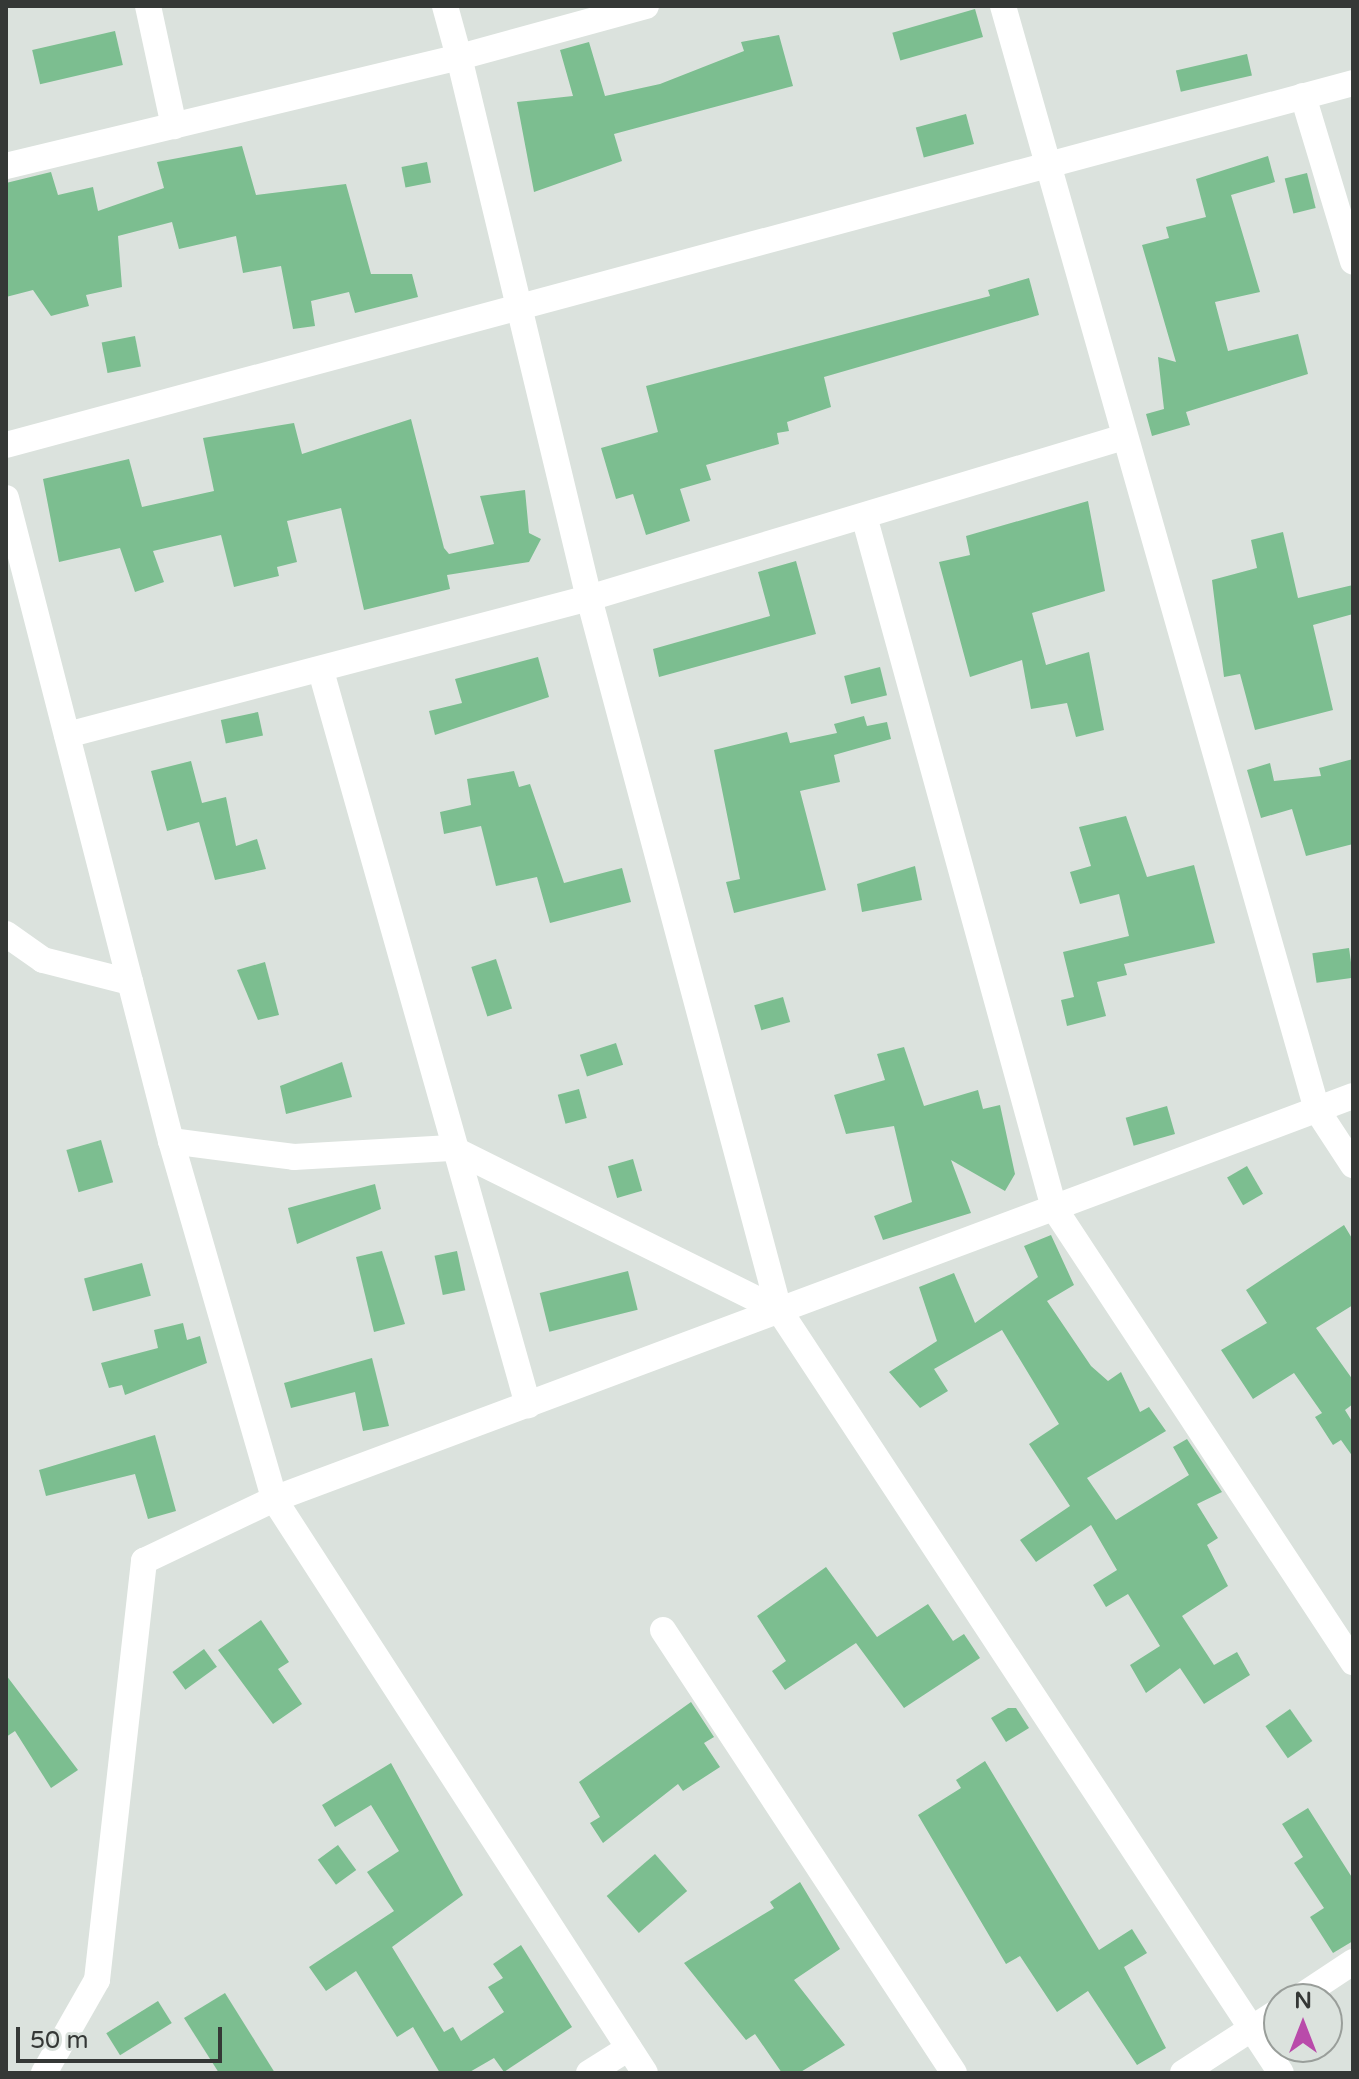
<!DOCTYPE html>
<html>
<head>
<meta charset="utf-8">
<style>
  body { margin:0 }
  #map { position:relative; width:1359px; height:2079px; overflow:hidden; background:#dbe2dd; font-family:"Varela Round",sans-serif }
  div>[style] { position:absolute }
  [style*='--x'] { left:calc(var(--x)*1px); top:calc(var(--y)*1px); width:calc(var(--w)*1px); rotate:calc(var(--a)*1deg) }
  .building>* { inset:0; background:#7cbe90; transform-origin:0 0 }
  .street>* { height:26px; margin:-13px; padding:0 13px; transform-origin:13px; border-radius:13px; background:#fff }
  span { translate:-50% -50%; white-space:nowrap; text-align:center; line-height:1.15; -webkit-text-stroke:7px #dbe2dd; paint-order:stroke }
  .frame { position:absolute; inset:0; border:8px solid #353836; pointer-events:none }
  .north { position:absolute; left:1263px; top:1983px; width:80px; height:80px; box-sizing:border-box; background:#dbe2dd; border:2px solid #999e9a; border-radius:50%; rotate:0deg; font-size:22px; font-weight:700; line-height:32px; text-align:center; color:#353836 }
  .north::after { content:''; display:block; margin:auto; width:28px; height:36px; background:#b94baa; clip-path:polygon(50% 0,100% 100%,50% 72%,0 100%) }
  .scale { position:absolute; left:16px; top:2027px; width:206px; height:36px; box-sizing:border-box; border:4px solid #353836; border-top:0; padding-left:10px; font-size:24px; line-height:28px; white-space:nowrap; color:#353836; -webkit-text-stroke:6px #dbe2dd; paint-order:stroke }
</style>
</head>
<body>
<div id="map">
  <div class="building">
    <div style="left:975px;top:9px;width:29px;height:86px;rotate:74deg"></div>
    <div style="left:115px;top:31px;width:35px;height:85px;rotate:77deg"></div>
    <div style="clip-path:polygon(779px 35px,793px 86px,614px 134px,622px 161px,534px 192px,517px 102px,573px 96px,560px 50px,589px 42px,605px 96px,660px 84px,744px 51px,741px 42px)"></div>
    <div style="left:1247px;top:54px;width:22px;height:73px;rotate:77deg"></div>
    <div style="left:966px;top:114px;width:31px;height:52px;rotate:75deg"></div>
    <div style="clip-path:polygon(242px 146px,256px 195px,346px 184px,371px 274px,412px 274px,418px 297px,355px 313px,349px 292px,311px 301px,315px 326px,293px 329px,281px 266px,243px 273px,236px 236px,179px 249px,172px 222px,118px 236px,122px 287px,86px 295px,89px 306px,51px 316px,33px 290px,6px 297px,6px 183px,51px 172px,58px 195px,93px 187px,98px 211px,164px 188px,157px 162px)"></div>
    <div style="clip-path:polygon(1268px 156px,1275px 182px,1231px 195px,1260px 292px,1215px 302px,1228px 351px,1298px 334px,1308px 374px,1186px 412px,1190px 425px,1152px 436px,1146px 414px,1164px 409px,1158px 357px,1176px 362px,1142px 245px,1169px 238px,1166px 227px,1206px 217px,1196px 179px)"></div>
    <div style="left:427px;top:162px;width:21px;height:26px;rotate:79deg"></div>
    <div style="left:1307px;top:173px;width:36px;height:23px;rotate:76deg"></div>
    <div style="clip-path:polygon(1029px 278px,1039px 315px,824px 377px,831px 407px,787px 422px,789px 431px,777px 433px,779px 444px,706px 465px,711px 480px,680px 489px,690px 521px,646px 535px,633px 494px,616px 499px,601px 448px,658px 432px,646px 386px,990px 296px,988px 290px)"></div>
    <div style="left:135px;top:336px;width:31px;height:34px;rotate:79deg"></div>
    <div style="clip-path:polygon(411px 419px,444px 548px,449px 554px,494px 544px,480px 496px,525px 490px,529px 533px,541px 539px,529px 562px,447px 575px,450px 589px,364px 610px,341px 508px,287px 521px,297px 562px,277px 567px,279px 576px,234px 587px,221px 535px,153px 551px,164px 582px,135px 592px,120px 548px,59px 562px,43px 479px,129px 459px,142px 507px,214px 491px,203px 438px,294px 423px,302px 454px)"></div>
    <div style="clip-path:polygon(1088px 501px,1105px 591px,1032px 613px,1046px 665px,1089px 652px,1104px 730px,1076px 737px,1067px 703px,1031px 709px,1022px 660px,970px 677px,939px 562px,970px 555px,966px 536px)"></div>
    <div style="clip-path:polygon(1283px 532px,1298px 598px,1353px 585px,1353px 614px,1313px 625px,1333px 710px,1255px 730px,1240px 674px,1224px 677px,1212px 580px,1257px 568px,1251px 540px)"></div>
    <div style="clip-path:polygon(796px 561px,816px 634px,659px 677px,653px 649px,770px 616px,758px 572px)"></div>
    <div style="clip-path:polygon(538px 657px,549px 697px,435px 735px,429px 711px,462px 703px,455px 679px)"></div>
    <div style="left:880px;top:667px;width:29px;height:37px;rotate:76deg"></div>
    <div style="left:258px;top:712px;width:24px;height:38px;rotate:78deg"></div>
    <div style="clip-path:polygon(864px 716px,867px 726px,887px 722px,891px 739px,834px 755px,840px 782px,800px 791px,826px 890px,734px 913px,726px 882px,740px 879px,714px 750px,787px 732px,790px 743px,837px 733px,834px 724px)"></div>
    <div style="clip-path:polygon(1353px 759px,1353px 844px,1306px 856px,1292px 809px,1261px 818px,1247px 770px,1270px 763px,1274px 781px,1321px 776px,1319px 768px)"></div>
    <div style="clip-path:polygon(191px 761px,202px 803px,226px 797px,236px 846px,257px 839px,266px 869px,215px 880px,199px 822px,167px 831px,151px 771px)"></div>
    <div style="clip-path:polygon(514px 771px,519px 787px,530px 784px,564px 883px,622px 868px,631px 902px,550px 923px,537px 877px,496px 886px,481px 826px,444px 834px,440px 812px,471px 805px,467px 779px)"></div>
    <div style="clip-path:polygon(1126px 816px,1147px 877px,1194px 865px,1215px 943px,1124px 964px,1127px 975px,1097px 982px,1106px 1016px,1067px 1026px,1061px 1000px,1074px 997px,1063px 952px,1129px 936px,1119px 894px,1080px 904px,1070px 872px,1091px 866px,1079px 827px)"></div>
    <div style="clip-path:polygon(915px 866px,922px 900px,862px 912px,857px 884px)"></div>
    <div style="left:1349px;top:948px;width:30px;height:37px;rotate:82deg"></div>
    <div style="left:496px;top:959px;width:52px;height:26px;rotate:72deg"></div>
    <div style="clip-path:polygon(265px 962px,279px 1015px,258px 1020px,237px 970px)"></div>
    <div style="left:783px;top:997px;width:26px;height:30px;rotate:74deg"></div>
    <div style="left:616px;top:1043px;width:23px;height:38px;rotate:72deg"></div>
    <div style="clip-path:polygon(904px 1047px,924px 1106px,978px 1090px,983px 1109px,1000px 1105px,1015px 1174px,1005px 1191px,951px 1160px,971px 1213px,883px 1240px,874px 1216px,912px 1202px,894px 1126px,846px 1134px,834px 1095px,885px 1080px,877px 1054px)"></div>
    <div style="clip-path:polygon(342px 1062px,352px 1097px,286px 1114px,280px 1086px)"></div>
    <div style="left:579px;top:1089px;width:30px;height:22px;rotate:75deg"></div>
    <div style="left:1167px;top:1106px;width:29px;height:43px;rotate:74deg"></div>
    <div style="left:101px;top:1140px;width:44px;height:36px;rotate:74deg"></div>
    <div style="left:633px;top:1159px;width:33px;height:26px;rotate:74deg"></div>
    <div style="left:1247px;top:1166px;width:32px;height:23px;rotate:60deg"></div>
    <div style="clip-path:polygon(375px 1184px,381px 1209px,297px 1244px,288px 1208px)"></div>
    <div style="clip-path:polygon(1344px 1225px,1353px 1240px,1353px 1305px,1316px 1328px,1353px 1380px,1353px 1404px,1345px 1410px,1353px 1423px,1353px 1457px,1341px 1440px,1333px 1445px,1315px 1417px,1322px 1413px,1294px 1373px,1253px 1399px,1221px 1350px,1267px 1323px,1246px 1290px)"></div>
    <div style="clip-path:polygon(1051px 1235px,1074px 1285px,1047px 1301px,1091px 1366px,1108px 1381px,1121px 1372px,1140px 1412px,1149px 1407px,1166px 1431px,1087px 1478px,1116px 1520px,1189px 1475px,1173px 1447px,1187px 1439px,1222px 1492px,1197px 1504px,1218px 1538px,1207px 1545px,1228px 1586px,1182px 1616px,1214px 1665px,1237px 1652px,1250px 1675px,1204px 1704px,1180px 1668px,1146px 1693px,1130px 1665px,1160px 1646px,1128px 1594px,1106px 1607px,1093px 1585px,1117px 1570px,1091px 1525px,1036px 1562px,1020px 1540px,1070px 1506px,1029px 1444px,1059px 1424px,1002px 1330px,934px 1369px,948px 1391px,920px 1408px,889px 1372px,937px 1341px,919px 1287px,954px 1273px,975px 1323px,1038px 1277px,1024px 1246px)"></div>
    <div style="clip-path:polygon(382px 1251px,405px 1324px,374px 1332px,356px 1257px)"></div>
    <div style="left:457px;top:1251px;width:40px;height:23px;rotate:78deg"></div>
    <div style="left:142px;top:1263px;width:34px;height:60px;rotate:75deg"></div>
    <div style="left:628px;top:1271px;width:40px;height:91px;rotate:76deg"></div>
    <div style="clip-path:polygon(183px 1323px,187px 1340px,200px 1336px,207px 1363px,125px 1395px,122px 1385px,109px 1388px,101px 1363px,158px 1348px,154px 1330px)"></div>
    <div style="clip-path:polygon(372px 1358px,389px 1426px,363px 1431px,355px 1392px,291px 1408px,284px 1383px)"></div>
    <div style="clip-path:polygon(155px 1435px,176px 1511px,148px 1519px,135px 1474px,46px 1496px,39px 1470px)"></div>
    <div style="clip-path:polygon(826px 1567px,877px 1637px,928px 1604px,953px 1641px,964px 1634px,980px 1658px,904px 1708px,856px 1643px,785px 1690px,772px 1671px,786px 1661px,757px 1616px)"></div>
    <div style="clip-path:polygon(261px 1620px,289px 1662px,278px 1669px,302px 1704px,273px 1724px,218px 1650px)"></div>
    <div style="left:204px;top:1649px;width:22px;height:39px;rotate:54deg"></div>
    <div style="clip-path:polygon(6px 1675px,78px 1770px,51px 1788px,15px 1731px,6px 1737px)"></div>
    <div style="clip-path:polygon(691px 1702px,714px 1737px,704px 1743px,720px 1767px,683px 1791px,678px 1784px,603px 1843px,590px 1823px,600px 1817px,579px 1782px)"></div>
    <div style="clip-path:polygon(1008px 1708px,1016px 1708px,1029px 1728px,1006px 1742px,991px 1718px)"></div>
    <div style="left:1290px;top:1709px;width:39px;height:30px;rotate:55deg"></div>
    <div style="clip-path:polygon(985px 1761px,1099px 1950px,1132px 1929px,1147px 1953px,1124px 1967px,1166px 2048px,1137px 2065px,1088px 1991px,1057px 2012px,1020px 1956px,1006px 1964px,918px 1815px,961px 1788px,956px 1780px)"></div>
    <div style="clip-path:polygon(391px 1763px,463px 1895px,392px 1947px,444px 2032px,453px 2027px,461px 2041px,504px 2012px,488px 1987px,503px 1978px,493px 1964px,521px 1945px,572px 2027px,504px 2072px,494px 2058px,468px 2073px,440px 2073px,413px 2027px,397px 2037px,356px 1971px,326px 1991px,309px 1967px,394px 1911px,367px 1872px,399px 1851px,371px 1805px,335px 1827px,322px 1805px)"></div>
    <div style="clip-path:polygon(1308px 1808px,1353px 1879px,1353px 1941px,1333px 1953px,1310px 1917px,1324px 1908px,1294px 1863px,1303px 1857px,1282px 1824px)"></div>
    <div style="left:338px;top:1845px;width:31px;height:25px;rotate:54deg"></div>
    <div style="left:655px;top:1854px;width:49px;height:64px;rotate:49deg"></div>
    <div style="clip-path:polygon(800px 1882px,840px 1949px,794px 1980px,845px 2045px,799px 2073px,782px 2073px,755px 2034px,746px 2040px,684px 1963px,774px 1908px,770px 1902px)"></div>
    <div style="clip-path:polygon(225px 1993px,275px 2073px,219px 2073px,184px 2018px)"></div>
    <div style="left:158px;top:2001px;width:26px;height:61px;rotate:58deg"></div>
  </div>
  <div class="street">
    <div style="--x:148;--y:6;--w:123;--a:77.8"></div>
    <div style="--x:646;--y:6;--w:194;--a:164.7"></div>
    <div style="--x:459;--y:57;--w:556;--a:76.49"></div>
    <div style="--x:589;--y:598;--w:737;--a:75.06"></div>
    <div style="--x:779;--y:1310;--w:913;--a:56.66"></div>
    <div style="--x:1003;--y:6;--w:1148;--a:74.12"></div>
    <div style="--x:1317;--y:1110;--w:66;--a:56.8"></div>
    <div style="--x:1303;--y:96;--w:173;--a:73.2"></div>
    <div style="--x:6;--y:166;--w:466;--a:-13.5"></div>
    <div style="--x:459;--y:57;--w:53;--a:-105.4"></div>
    <div style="--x:6;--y:445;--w:1395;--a:-15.04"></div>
    <div style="--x:6;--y:498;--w:664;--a:75.61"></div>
    <div style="--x:171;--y:1141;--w:373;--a:73.9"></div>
    <div style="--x:274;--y:1499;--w:683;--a:57.12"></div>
    <div style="--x:864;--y:516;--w:718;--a:74.65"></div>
    <div style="--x:1054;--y:1208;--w:544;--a:56.63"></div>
    <div style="--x:321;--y:671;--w:763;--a:74.25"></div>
    <div style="--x:67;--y:735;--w:540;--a:-14.71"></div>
    <div style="--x:589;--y:598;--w:559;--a:-16.75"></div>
    <div style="--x:6;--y:934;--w:45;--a:35.1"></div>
    <div style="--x:43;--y:960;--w:90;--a:14.2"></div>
    <div style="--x:171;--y:1141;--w:124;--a:7.4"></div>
    <div style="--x:294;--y:1157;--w:157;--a:-3.3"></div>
    <div style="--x:451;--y:1148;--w:366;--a:26.3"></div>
    <div style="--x:663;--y:1630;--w:530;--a:56.7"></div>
    <div style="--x:1297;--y:1999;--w:67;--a:-33.5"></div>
    <div style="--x:44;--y:2073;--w:107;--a:-60.3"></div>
    <div style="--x:97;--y:1980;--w:422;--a:-83.6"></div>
    <div style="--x:144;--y:1561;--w:144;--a:-25.5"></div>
    <div style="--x:274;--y:1499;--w:1152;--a:-20.48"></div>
    <div style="--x:589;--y:2073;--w:47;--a:-32"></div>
    <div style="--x:1183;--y:2073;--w:114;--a:-32.9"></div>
  </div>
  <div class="frame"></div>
  <div class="north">N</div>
  <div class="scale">50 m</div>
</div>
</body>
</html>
